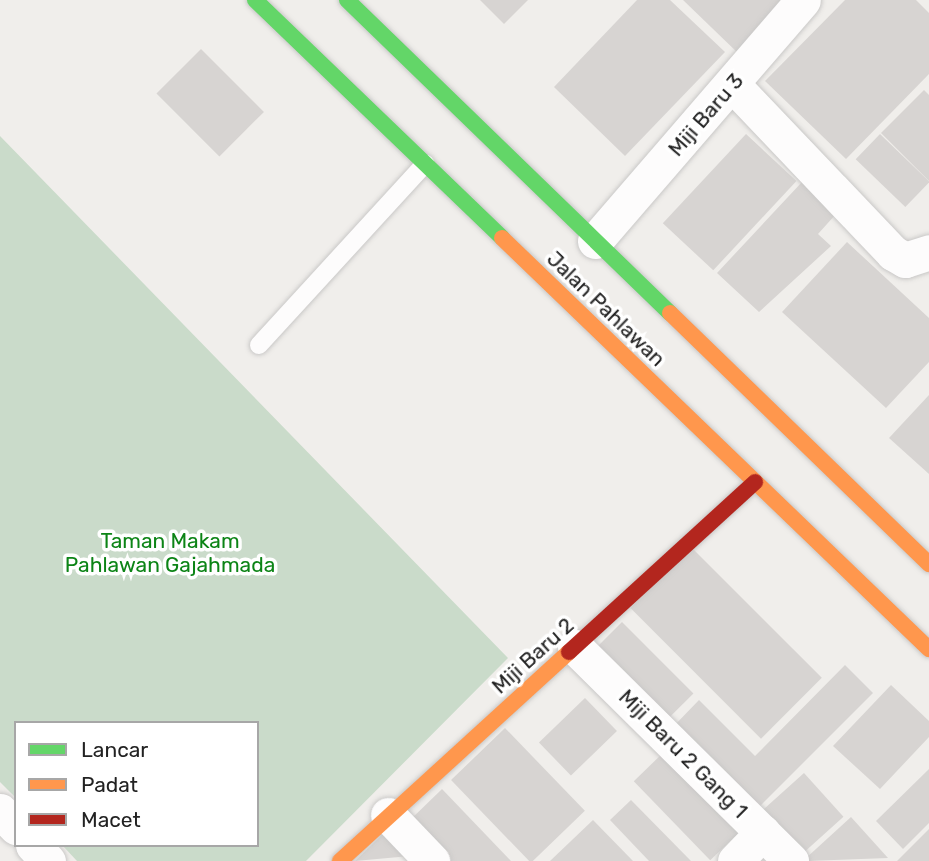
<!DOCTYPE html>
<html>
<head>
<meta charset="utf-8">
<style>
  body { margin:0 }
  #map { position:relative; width:929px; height:861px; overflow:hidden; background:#f0eeeb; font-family:Rubik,sans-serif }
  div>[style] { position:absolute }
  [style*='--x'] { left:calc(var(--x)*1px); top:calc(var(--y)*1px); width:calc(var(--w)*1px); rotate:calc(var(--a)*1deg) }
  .cemetery>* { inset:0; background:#cadbca }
  .building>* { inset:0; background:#d7d4d2; transform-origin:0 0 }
  .roads { filter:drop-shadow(0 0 2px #c9c8c7) drop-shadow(0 0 2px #c9c8c7) }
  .lane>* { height:18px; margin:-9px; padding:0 9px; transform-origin:9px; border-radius:9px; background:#fdfcfc }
  .street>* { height:35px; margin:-17.5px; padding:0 17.5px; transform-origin:17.5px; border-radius:17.5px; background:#fdfcfc }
  .fast>* { height:16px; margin:-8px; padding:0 8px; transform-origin:8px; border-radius:8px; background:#63d668 }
  .slow>* { height:16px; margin:-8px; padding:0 8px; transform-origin:8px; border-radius:8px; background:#ff974d }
  .jam>* { height:16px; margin:-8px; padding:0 8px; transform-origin:8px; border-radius:8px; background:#b3261e }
  span { translate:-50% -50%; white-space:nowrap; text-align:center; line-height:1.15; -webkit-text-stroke:7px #fff; paint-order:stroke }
  .street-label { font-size:21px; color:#222 }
  .park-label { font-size:21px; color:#0c8416 }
  .legend { position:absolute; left:14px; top:721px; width:245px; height:126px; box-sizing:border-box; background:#fff; border:2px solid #a7a7a7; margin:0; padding:9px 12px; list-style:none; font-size:21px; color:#222 }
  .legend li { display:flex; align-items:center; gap:14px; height:35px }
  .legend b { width:35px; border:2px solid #a7a7a7 }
</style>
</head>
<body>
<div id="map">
  <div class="cemetery">
    <div style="clip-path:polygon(0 136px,508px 658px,306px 861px,77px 861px,62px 845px,257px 845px,257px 723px,16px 723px,16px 798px,0 782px)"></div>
  </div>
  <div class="building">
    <div style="clip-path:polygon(480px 0,528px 0,504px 24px)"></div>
    <div style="clip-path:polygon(637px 0,670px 0,725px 52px,625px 156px,554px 87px)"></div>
    <div style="clip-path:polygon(683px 0,786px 0,741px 56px)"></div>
    <div style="clip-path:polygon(845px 0,916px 0,929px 13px,929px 74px,846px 159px,765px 81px)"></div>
    <div style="left:201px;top:49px;width:89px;height:63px;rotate:45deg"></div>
    <div style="clip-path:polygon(924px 90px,929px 95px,929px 181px,881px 133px)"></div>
    <div style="left:746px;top:134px;width:69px;height:122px;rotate:43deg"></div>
    <div style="left:880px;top:134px;width:69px;height:35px;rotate:44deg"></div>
    <div style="clip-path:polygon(802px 182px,836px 214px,818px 234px,831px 246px,759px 312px,717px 273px)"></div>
    <div style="clip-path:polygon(847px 242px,929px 318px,929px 362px,886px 408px,782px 312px)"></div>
    <div style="clip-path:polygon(929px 395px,929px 474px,889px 438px)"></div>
    <div style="left:691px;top:547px;width:185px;height:86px;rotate:45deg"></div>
    <div style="left:622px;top:622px;width:101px;height:42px;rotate:45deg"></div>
    <div style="clip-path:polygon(845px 665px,873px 693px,753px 813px,670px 730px,699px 700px,755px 756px)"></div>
    <div style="clip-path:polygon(891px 685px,929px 721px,929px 737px,880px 789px,833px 746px)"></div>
    <div style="left:585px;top:698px;width:46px;height:64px;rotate:46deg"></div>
    <div style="left:505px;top:728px;width:115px;height:75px;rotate:46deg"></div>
    <div style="left:664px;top:752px;width:110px;height:42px;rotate:46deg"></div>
    <div style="clip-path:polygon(929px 769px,929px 823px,903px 849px,876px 821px)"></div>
    <div style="left:804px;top:773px;width:59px;height:62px;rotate:48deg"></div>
    <div style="clip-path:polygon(442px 789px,511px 861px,444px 861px,407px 823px)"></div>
    <div style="clip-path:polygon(631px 800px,691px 861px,649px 861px,610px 820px)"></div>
    <div style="clip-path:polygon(851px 817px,888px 858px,807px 861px,805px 859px)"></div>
    <div style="clip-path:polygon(593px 820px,633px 861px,550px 861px)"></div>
    <div style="clip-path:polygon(929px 829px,929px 861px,897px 861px)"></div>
    <div style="clip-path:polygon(386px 831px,410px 856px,355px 861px)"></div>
  </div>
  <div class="roads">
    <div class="lane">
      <div style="--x:259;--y:345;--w:246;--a:-47.5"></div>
    </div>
    <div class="street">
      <div style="--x:733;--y:85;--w:232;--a:46.4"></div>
      <div style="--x:893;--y:253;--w:14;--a:30"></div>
      <div style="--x:905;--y:260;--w:25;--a:-18"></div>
      <div style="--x:595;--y:241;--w:318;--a:-49.2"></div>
      <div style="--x:575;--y:647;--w:304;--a:44.7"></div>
      <div style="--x:0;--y:811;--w:23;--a:45"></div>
      <div style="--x:388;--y:815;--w:64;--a:46.3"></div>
      <div style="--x:33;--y:845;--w:22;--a:47"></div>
      <div style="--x:735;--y:861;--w:40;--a:-46"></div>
    </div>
    <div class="fast">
      <div style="--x:255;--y:0;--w:343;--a:43.9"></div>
      <div style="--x:347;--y:0;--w:450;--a:44.1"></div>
    </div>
    <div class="slow">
      <div style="--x:502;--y:238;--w:593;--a:43.91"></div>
      <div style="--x:670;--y:313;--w:361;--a:44.1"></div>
      <div style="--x:340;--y:861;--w:310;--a:-42.4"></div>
    </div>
    <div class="jam">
      <div style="--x:569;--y:652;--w:252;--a:-42.4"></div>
    </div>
  </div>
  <div class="street-label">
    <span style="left:706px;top:115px;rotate:-49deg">Miji Baru 3</span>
    <span style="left:606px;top:309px;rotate:44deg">Jalan Pahlawan</span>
    <span style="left:533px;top:656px;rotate:-42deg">Miji Baru 2</span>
    <span style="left:683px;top:754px;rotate:45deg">Miji Baru 2 Gang 1</span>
  </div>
  <div class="park-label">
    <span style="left:170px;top:553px">Taman Makam<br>Pahlawan Gajahmada</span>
  </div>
  <ul class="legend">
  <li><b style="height:9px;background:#63d668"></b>Lancar</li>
  <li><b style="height:9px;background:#ff974d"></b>Padat</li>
  <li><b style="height:9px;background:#b3261e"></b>Macet</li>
  </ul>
</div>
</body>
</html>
